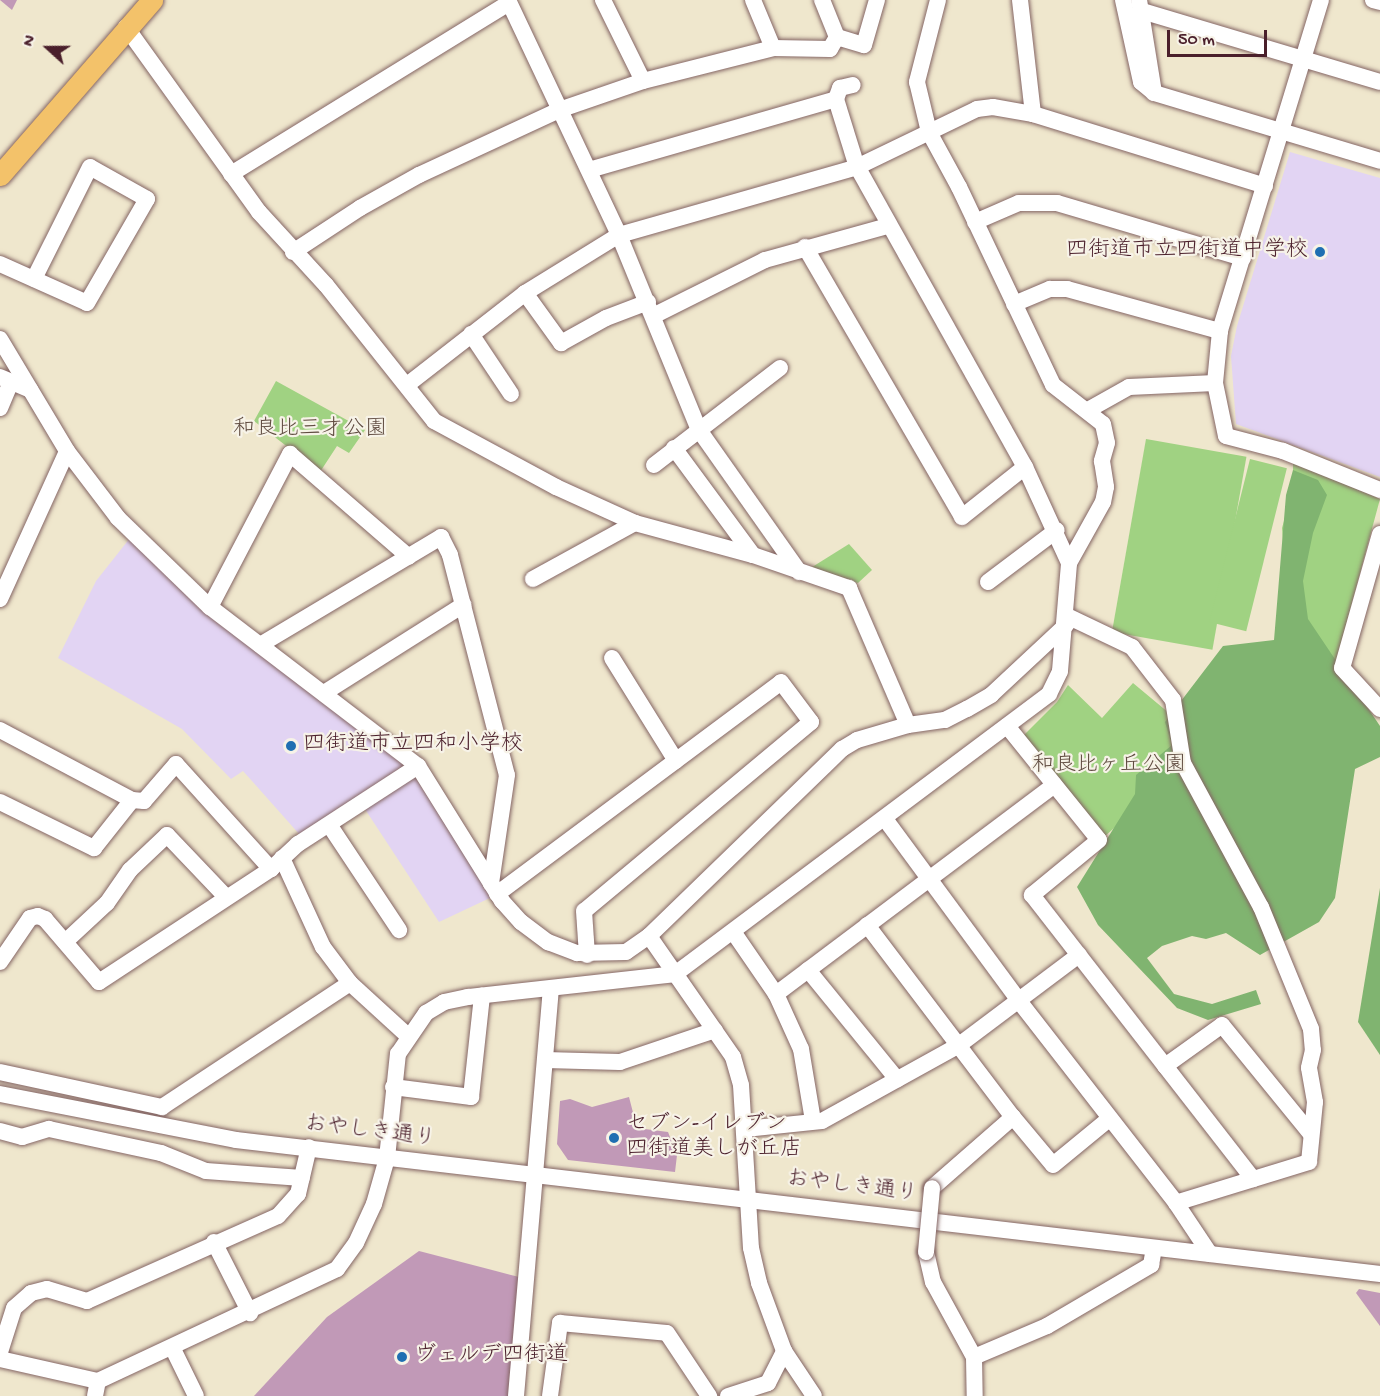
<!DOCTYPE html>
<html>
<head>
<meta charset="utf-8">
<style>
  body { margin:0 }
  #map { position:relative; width:1380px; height:1396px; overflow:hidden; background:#efe7cd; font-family:"Gochi Hand","Klee One",sans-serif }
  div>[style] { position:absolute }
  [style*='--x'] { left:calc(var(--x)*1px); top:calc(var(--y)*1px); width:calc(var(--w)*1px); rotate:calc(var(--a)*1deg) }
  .built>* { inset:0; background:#e2d4f3 }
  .green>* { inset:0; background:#a0d282; transform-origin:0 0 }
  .forest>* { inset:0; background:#80b470 }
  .building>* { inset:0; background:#c199b7 }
  .roads { filter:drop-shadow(0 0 2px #846564) drop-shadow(0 0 2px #846564) }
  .minor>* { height:16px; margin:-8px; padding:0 8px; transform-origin:8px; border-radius:8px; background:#fff }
  .major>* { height:21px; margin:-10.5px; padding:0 10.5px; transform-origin:10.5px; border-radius:10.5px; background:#f3c26a }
  .bridges { filter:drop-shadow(0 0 2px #846564) drop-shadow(0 0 2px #846564) }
  .minor-bridge>* { height:16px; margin:-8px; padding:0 8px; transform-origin:8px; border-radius:8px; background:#fff }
  .dots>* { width:16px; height:16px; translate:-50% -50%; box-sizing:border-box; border:3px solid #f7f3e8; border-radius:50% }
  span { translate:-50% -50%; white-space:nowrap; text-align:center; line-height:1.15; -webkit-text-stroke:4.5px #f7f3e8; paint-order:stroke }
  .poi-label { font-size:22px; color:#4a1f2b }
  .right { translate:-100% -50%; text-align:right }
  .left { translate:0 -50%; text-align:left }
  .park-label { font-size:22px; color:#604c41 }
  .street-label { font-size:22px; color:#4a1f2b }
  .north { position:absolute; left:18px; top:18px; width:60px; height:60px; -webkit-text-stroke:4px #f7f3e8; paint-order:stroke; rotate:291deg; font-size:16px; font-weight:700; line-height:24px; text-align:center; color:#4a1f2b }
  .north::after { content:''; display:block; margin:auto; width:21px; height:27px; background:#4a1f2b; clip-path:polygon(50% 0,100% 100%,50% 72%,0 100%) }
  .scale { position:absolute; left:1167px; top:30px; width:100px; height:27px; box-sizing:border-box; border:3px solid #4a1f2b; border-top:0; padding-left:8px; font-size:18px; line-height:21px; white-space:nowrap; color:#4a1f2b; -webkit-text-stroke:4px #f7f3e8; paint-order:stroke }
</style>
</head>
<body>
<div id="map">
  <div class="built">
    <div style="clip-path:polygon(1290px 152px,1380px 178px,1380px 477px,1236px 424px,1231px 356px,1237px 326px)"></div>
    <div style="clip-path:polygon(130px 538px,406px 763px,492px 897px,439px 922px,359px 800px,300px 835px,243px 771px,231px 779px,182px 729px,58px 658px,96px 581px)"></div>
  </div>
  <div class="green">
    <div style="clip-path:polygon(276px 381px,365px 430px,349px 453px,337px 446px,320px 472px,254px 421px)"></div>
    <div style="left:1146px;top:439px;width:102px;height:196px;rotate:10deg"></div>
    <div style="left:1250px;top:459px;width:38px;height:168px;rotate:14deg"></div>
    <div style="clip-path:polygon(1293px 462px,1380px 499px,1332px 677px,1286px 586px,1282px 528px,1293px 489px)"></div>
    <div style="clip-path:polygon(849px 544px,872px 570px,858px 583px,809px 569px)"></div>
    <div style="clip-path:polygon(1133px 683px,1169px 713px,1175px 774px,1104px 837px,1023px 736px,1057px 702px,1068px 685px,1102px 718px)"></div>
  </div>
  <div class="forest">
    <div style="clip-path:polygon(1293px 470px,1318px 480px,1327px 495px,1313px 533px,1303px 581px,1308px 619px,1380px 726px,1380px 757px,1355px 769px,1335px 898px,1319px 922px,1260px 955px,1226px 933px,1206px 939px,1192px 936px,1162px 946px,1147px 958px,1174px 994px,1212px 1004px,1256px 990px,1261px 1004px,1208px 1020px,1177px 1008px,1098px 925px,1077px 887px,1135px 794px,1136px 775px,1172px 745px,1165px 722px,1223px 646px,1274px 640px,1286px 495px)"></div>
    <div style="clip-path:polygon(1380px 888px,1380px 1055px,1358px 1022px)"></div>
  </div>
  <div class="building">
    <div style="clip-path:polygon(0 0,17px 0,12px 10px)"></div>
    <div style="clip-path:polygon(629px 1097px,637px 1128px,668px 1132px,677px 1155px,675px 1172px,568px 1160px,557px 1144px,560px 1101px,570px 1099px,592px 1107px)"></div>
    <div style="clip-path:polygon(419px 1251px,519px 1277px,512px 1396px,254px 1396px,327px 1317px)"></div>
    <div style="clip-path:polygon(1359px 1289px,1380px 1293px,1380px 1326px,1356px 1293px)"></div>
  </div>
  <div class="roads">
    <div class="minor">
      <div style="--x:508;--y:0;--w:260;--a:64.7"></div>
      <div style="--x:619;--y:235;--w:211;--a:67.7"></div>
      <div style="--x:699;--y:430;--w:174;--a:54.8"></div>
      <div style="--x:603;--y:0;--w:90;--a:63.7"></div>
      <div style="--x:753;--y:0;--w:52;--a:67.4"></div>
      <div style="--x:938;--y:0;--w:85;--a:104.4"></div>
      <div style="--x:917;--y:82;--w:51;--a:76.5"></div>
      <div style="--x:929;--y:132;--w:63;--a:61.4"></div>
      <div style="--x:959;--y:187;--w:219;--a:64.6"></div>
      <div style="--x:1053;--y:385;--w:63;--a:38"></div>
      <div style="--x:1103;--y:424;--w:19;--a:78"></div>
      <div style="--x:1107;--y:443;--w:19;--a:106"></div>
      <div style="--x:1102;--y:461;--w:26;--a:81"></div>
      <div style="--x:1106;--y:487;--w:15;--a:101"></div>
      <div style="--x:1103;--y:502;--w:70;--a:119.1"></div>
      <div style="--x:1020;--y:0;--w:115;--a:83.5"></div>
      <div style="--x:1123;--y:0;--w:84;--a:77.6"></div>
      <div style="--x:1141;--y:82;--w:17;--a:40"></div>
      <div style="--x:1154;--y:93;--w:236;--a:16.7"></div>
      <div style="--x:1139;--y:0;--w:94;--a:80.8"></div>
      <div style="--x:1321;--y:0;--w:346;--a:107"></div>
      <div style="--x:1220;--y:331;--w:52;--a:95.5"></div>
      <div style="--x:1215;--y:383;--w:54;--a:78.3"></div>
      <div style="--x:1226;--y:436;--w:59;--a:14.7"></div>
      <div style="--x:1283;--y:451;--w:105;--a:21.9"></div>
      <div style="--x:1373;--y:0;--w:7;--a:16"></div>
      <div style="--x:1142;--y:11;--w:248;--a:16.6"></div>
      <div style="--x:126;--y:27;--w:228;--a:54.3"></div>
      <div style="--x:259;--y:212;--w:99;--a:47.5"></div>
      <div style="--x:326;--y:285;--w:174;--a:51.5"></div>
      <div style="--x:434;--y:421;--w:139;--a:28.4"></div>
      <div style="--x:556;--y:487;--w:87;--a:24.5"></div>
      <div style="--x:635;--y:523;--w:122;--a:15.2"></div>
      <div style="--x:753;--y:555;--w:102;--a:19"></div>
      <div style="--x:849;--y:588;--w:149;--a:66.7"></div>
      <div style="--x:837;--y:37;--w:28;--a:17"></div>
      <div style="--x:864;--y:45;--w:47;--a:-73.9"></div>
      <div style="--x:589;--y:170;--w:257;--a:-16"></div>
      <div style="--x:836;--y:99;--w:12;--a:-70"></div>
      <div style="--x:840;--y:88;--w:13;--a:-13"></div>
      <div style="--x:231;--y:174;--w:326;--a:-31.6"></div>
      <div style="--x:975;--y:222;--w:48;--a:-23.4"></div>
      <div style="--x:1019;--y:203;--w:38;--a:0"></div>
      <div style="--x:1057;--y:203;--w:194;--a:16.5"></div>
      <div style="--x:805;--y:247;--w:312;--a:59.8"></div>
      <div style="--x:962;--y:517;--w:80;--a:-38.4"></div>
      <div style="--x:293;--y:252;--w:80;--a:-33.3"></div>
      <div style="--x:360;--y:208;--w:68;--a:-29.2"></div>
      <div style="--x:419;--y:175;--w:154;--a:-24.9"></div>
      <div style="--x:559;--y:110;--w:89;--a:-19"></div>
      <div style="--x:643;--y:81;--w:134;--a:-14.2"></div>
      <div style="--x:773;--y:48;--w:57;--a:1"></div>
      <div style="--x:830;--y:49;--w:14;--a:-60"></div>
      <div style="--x:837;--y:37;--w:40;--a:-112"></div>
      <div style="--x:0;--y:264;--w:95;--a:24.1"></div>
      <div style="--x:87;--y:303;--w:120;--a:-60"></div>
      <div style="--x:147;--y:199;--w:65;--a:-150.7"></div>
      <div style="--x:90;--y:167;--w:125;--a:116.6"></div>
      <div style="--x:525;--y:293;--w:62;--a:54.2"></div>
      <div style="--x:561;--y:343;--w:51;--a:-29.1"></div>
      <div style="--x:606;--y:318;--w:45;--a:-20.9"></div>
      <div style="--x:1014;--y:304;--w:39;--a:-23"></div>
      <div style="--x:1050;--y:289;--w:17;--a:0"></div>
      <div style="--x:1067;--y:289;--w:159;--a:15.4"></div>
      <div style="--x:653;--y:316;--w:125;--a:-26.6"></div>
      <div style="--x:765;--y:260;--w:128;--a:-15.5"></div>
      <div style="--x:471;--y:334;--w:72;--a:56.3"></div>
      <div style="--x:0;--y:339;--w:131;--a:59.1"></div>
      <div style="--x:67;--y:451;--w:84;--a:52.7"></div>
      <div style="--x:118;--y:518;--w:128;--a:44.1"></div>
      <div style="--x:210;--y:607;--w:262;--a:37.4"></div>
      <div style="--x:418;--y:766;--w:159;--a:58.1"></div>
      <div style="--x:502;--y:901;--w:28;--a:48"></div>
      <div style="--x:521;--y:922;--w:34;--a:37"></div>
      <div style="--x:548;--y:942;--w:31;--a:21"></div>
      <div style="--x:577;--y:953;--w:49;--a:-1.2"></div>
      <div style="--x:626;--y:952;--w:28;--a:-35"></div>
      <div style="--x:649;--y:936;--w:269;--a:-44.1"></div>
      <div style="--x:842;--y:749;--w:17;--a:-31"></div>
      <div style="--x:857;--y:740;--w:53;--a:-16.4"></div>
      <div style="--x:908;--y:725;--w:37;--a:-8"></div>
      <div style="--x:945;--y:720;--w:25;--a:-27"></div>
      <div style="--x:967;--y:709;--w:28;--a:-30"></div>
      <div style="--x:991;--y:695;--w:103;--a:-43"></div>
      <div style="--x:0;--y:377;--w:33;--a:23"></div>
      <div style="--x:407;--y:385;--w:150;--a:-37.9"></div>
      <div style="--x:525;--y:293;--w:110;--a:-31.7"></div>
      <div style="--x:619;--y:235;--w:248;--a:-15.9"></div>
      <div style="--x:857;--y:167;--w:133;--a:-25.8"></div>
      <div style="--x:977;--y:109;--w:16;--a:-7"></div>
      <div style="--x:993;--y:107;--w:41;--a:9.9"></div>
      <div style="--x:1033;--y:114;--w:243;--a:17.2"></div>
      <div style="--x:0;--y:408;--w:28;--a:-67"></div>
      <div style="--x:1088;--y:410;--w:47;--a:-29.3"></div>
      <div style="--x:1129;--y:387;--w:86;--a:-2.7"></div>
      <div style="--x:674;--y:448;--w:133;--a:53.6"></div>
      <div style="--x:654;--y:465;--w:159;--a:-37.6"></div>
      <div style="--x:1380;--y:534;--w:139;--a:105.8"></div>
      <div style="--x:1342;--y:668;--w:56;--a:47.2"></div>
      <div style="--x:533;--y:579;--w:116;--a:-28.8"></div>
      <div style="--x:988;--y:582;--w:86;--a:-37"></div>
      <div style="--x:0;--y:599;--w:162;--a:-65.6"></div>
      <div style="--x:210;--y:607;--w:173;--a:-62.4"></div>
      <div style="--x:290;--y:454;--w:157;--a:40.9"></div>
      <div style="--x:1067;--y:616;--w:72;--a:25.5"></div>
      <div style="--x:1132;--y:647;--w:67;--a:52.3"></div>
      <div style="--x:1173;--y:700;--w:64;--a:81"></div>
      <div style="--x:1183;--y:763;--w:164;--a:61.6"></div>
      <div style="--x:1261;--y:907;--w:132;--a:67.7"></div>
      <div style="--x:1311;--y:1029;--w:21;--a:85"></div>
      <div style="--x:1313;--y:1050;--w:18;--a:103"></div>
      <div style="--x:1309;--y:1068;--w:35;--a:80"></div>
      <div style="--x:1315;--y:1102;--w:60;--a:95.7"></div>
      <div style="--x:1309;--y:1162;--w:139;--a:162.9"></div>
      <div style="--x:260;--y:645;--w:211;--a:-30.8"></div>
      <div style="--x:441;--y:537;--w:20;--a:63"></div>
      <div style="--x:450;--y:555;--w:227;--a:75.5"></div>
      <div style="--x:507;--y:775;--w:110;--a:98.4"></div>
      <div style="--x:612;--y:658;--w:121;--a:58.1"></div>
      <div style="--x:324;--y:693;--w:165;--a:-32.3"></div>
      <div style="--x:1007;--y:726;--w:146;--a:51.1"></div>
      <div style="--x:1099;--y:840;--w:87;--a:140.6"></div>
      <div style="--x:1032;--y:895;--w:360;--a:52.1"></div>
      <div style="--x:0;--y:730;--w:149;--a:27.9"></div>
      <div style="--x:132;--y:800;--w:12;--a:5"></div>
      <div style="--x:144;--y:801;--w:49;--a:-49.1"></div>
      <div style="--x:176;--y:764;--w:142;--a:47.9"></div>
      <div style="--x:0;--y:802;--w:105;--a:26.1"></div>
      <div style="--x:94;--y:848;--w:61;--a:-51.6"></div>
      <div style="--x:885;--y:819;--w:226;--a:53.6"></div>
      <div style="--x:1019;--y:1001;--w:256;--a:52.1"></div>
      <div style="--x:1176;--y:1203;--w:61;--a:56.3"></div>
      <div style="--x:330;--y:826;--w:125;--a:56.4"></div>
      <div style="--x:282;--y:858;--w:98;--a:65.3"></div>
      <div style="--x:323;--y:947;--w:45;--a:53.1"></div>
      <div style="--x:350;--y:983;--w:77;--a:42.4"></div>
      <div style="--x:497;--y:894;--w:354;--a:-36.7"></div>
      <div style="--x:781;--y:682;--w:50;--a:53.1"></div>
      <div style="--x:811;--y:722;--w:295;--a:140.2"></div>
      <div style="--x:584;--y:911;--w:44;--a:86.1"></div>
      <div style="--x:867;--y:925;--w:241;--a:52.8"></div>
      <div style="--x:1013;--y:1117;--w:108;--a:138.8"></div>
      <div style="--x:734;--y:933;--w:74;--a:55.5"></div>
      <div style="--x:776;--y:994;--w:60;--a:65.6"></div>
      <div style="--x:801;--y:1049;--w:73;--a:80.5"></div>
      <div style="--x:649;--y:936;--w:147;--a:55.2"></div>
      <div style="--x:733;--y:1057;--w:29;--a:74"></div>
      <div style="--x:741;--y:1085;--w:163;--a:86.5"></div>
      <div style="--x:751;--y:1248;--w:36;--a:77"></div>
      <div style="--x:759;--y:1283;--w:72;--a:69.8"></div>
      <div style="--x:784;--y:1351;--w:54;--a:56.3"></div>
      <div style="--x:65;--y:942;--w:57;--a:-42.9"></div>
      <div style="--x:107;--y:903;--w:40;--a:-55.1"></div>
      <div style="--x:130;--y:870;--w:51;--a:-43.4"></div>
      <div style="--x:167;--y:835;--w:86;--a:46.4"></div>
      <div style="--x:0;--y:962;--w:53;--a:-55.7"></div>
      <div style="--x:30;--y:918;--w:8;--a:-14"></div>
      <div style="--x:38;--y:916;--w:8;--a:23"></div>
      <div style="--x:45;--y:919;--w:83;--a:49.4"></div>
      <div style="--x:99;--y:982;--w:206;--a:-33.3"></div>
      <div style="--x:271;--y:869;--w:37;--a:-43"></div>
      <div style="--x:298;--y:844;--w:143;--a:-33"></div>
      <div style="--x:808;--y:970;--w:141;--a:50.8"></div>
      <div style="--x:776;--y:994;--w:348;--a:-36.9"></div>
      <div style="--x:545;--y:1060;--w:75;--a:1.5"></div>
      <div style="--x:620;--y:1062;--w:100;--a:-18.6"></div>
      <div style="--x:1165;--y:1066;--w:70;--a:-35.7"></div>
      <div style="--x:1222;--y:1025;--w:139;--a:50.8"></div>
      <div style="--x:0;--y:1072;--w:166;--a:12.2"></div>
      <div style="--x:162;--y:1107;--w:225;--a:-33.4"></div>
      <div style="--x:393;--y:1087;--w:79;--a:7.3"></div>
      <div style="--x:471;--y:1097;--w:102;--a:-83.8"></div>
      <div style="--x:0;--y:1094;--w:240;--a:11"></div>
      <div style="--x:236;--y:1140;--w:1152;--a:6.68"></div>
      <div style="--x:1013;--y:1117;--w:62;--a:50.2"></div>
      <div style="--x:1053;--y:1165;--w:72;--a:-39.4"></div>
      <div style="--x:745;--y:1129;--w:77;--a:-5.9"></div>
      <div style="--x:822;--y:1121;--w:157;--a:-29"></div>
      <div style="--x:959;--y:1045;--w:150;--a:-36.9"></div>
      <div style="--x:0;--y:1131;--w:23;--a:15"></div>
      <div style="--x:22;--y:1137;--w:28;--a:-17"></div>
      <div style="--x:49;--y:1129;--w:115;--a:12.1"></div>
      <div style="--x:161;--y:1153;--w:48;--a:21.8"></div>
      <div style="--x:206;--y:1171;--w:96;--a:4.2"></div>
      <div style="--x:214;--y:1242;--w:80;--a:63.1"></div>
      <div style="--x:926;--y:1252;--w:31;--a:77"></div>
      <div style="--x:933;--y:1282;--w:85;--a:61.3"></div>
      <div style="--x:974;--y:1357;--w:39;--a:89"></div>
      <div style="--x:173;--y:1349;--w:52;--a:63.9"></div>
      <div style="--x:0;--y:1352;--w:46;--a:-72.3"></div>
      <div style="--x:14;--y:1308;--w:23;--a:-41"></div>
      <div style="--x:31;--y:1293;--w:16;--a:-14"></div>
      <div style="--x:47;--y:1289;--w:42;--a:16.7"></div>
      <div style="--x:87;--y:1301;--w:209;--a:-24"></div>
      <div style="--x:278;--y:1216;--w:30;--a:-48"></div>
      <div style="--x:298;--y:1194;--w:48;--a:-76.8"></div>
      <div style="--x:974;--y:1357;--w:79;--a:-23"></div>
      <div style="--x:1047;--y:1326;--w:121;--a:-30.4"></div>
      <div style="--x:1151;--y:1265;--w:17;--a:-80"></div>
      <div style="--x:0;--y:1359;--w:100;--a:12.7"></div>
      <div style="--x:98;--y:1381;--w:264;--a:-25.1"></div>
      <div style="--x:337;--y:1269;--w:32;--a:-54"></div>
      <div style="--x:356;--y:1243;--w:43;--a:-65.2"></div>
      <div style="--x:374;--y:1204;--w:48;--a:-74.2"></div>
      <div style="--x:387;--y:1158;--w:105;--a:-84"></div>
      <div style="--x:398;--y:1054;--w:50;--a:-55.7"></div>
      <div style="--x:426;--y:1013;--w:21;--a:-31"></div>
      <div style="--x:444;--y:1002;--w:25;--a:-12"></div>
      <div style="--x:468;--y:997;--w:208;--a:-6.3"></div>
      <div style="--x:675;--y:974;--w:467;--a:-36.8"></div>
      <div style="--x:1049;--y:694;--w:25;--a:-64"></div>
      <div style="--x:1060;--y:671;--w:108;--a:-85.2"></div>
      <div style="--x:1069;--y:563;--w:106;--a:-114.6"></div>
      <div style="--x:1025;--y:467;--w:344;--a:-119.2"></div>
      <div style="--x:857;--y:167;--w:71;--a:-107.2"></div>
      <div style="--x:95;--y:1396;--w:15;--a:-79"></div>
      <div style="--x:516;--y:1396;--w:408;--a:-85.1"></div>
      <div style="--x:550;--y:1396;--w:74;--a:-82.2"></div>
      <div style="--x:560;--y:1323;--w:107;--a:5.3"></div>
      <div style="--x:667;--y:1333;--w:76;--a:56.3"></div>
      <div style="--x:728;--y:1396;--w:42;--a:-18"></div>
      <div style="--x:768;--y:1383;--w:36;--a:-63"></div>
    </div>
    <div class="major">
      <div style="--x:0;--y:175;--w:232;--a:-49"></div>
    </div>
  </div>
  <div class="bridges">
    <div class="minor-bridge">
      <div style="--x:926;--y:1252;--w:64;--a:-84.6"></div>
    </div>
  </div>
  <div class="dots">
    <div style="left:1320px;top:252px;background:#1f6fb2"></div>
    <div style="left:291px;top:746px;background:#1f6fb2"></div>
    <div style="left:614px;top:1138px;background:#1f6fb2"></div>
    <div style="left:402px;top:1357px;background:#1f6fb2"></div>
  </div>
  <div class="poi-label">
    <span class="right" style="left:1308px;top:252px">四街道市立四街道中学校</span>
    <span class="left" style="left:303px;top:746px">四街道市立四和小学校</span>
    <span class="left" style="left:626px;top:1138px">セブン-イレブン<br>四街道美しが丘店</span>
    <span class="left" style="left:414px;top:1357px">ヴェルデ四街道</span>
  </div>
  <div class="park-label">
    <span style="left:310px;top:431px">和良比三才公園</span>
    <span style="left:1109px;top:767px">和良比ヶ丘公園</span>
  </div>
  <div class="street-label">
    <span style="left:370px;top:1133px;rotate:7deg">おやしき通り</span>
    <span style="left:852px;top:1188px;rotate:7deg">おやしき通り</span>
  </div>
  <div class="north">N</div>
  <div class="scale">50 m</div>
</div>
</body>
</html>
